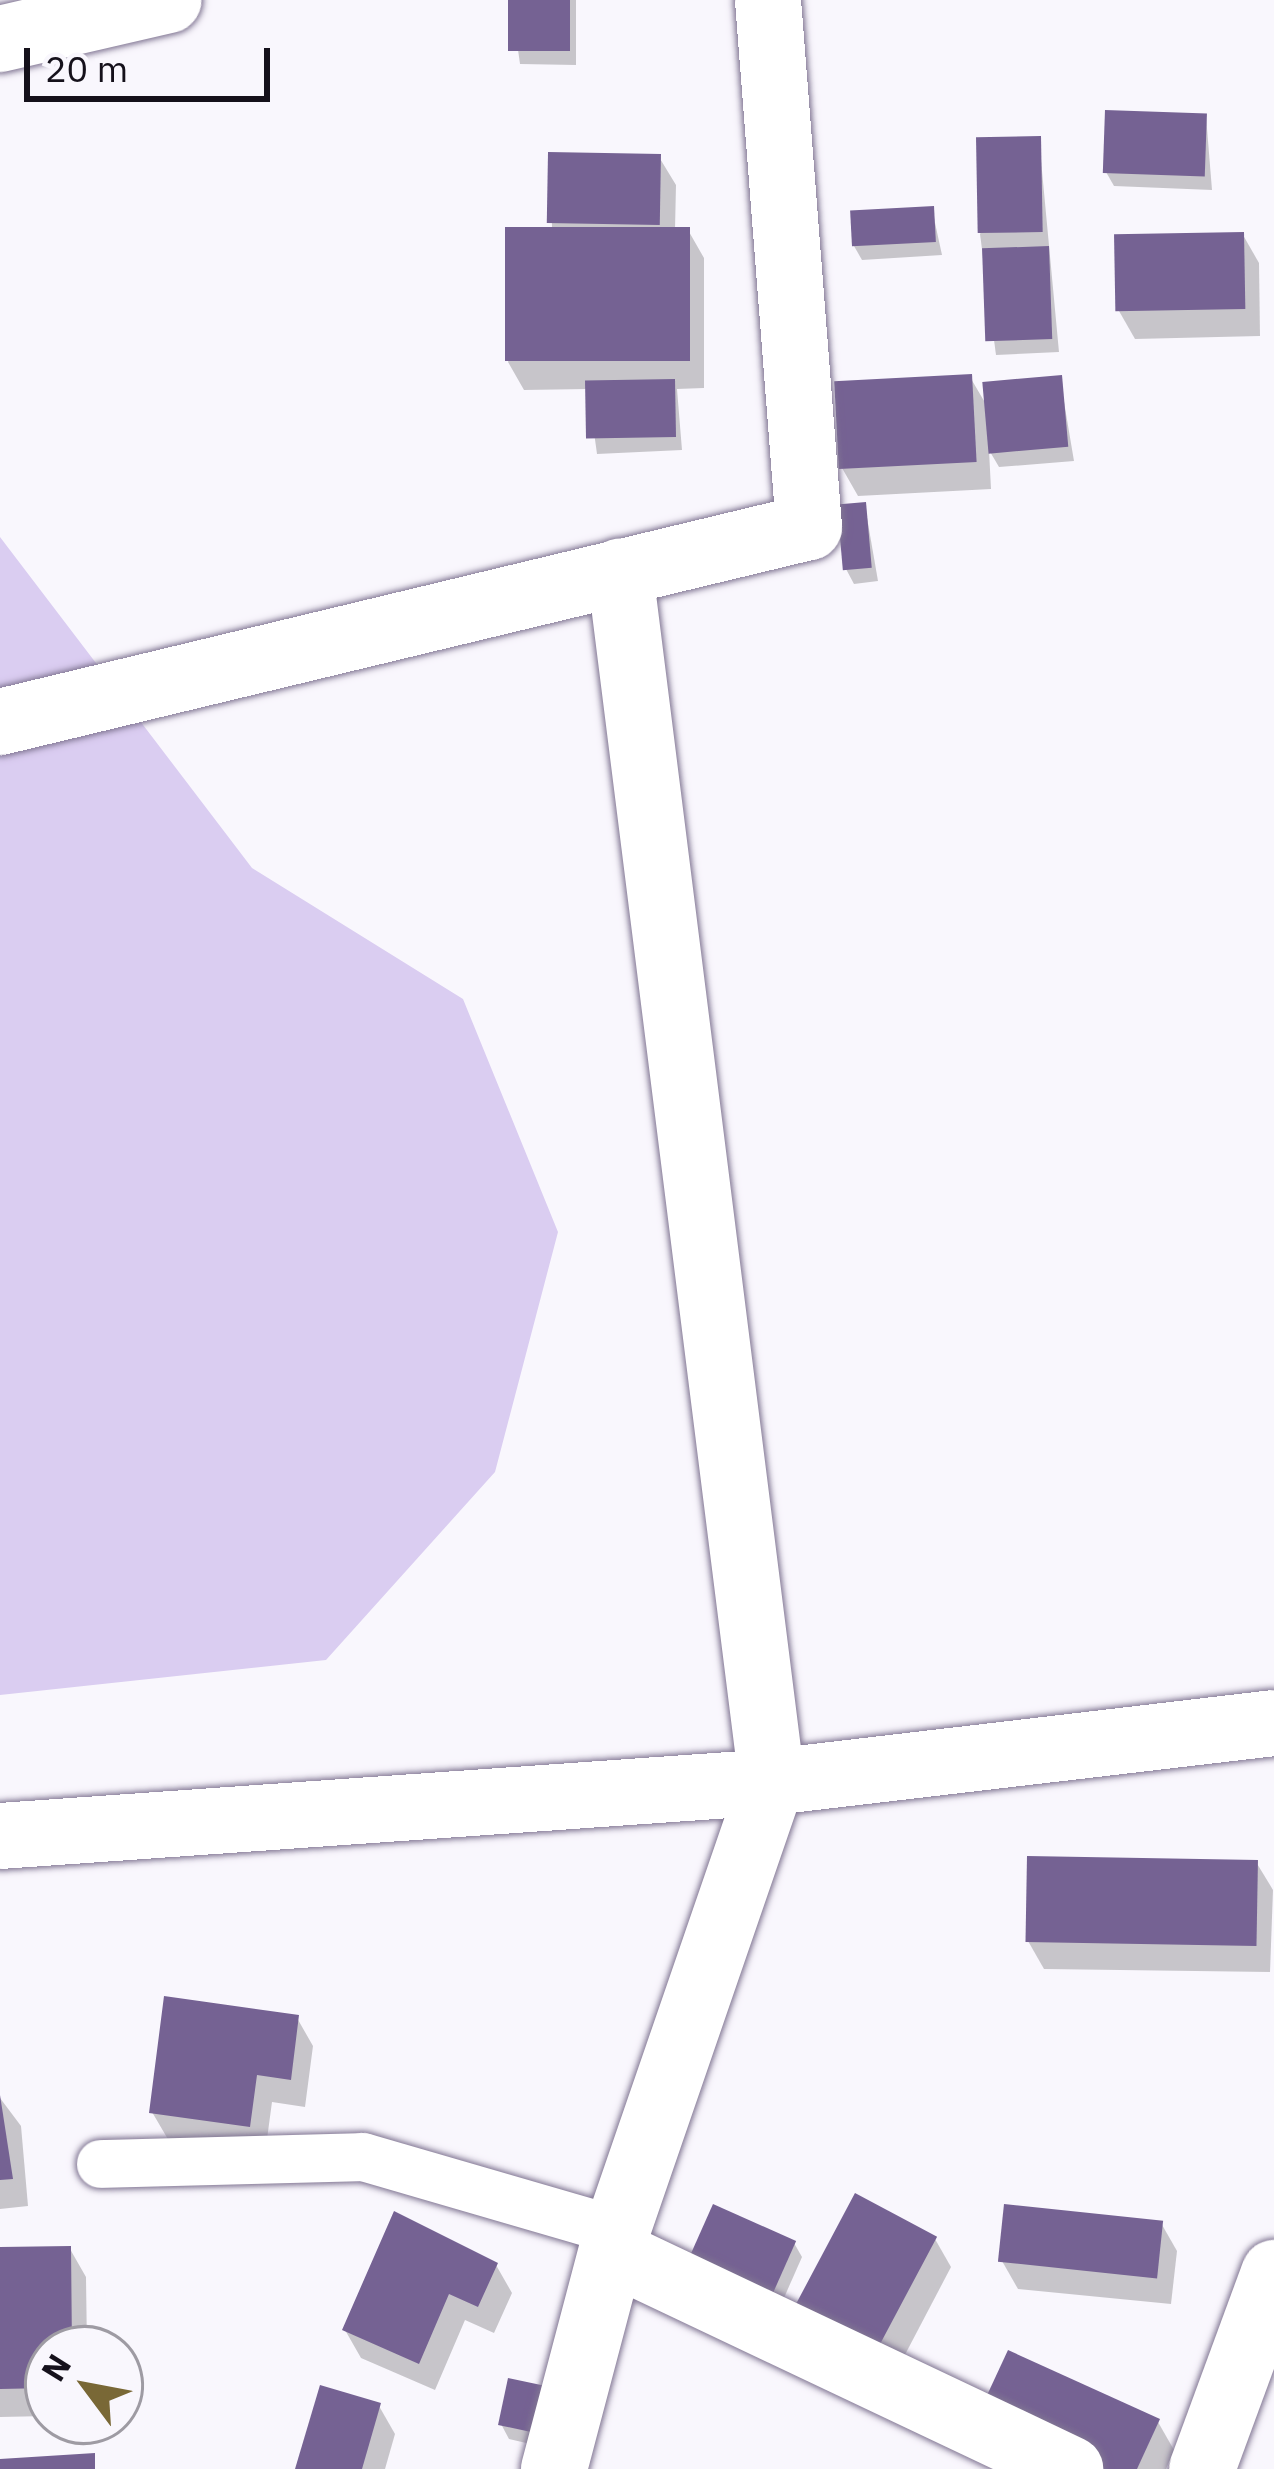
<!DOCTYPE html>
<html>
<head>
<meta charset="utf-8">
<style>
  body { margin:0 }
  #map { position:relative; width:1274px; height:2469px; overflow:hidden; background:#f9f7fd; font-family:"IBM Plex Sans",sans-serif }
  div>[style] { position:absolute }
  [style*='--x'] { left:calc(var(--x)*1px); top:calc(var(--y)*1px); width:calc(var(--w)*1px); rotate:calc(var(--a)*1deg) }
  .green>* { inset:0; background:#dacdf1 }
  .shadow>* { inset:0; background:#0003 }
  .building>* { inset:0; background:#756293; transform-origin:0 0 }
  .roads { filter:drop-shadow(0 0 3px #817693) drop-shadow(0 0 3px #817693) }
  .service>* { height:48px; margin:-24px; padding:0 24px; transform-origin:24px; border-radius:24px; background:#fff }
  .minor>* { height:66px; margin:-33px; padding:0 33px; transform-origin:33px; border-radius:33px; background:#fff }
  .tertiary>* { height:66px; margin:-33px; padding:0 33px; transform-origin:33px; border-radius:33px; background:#fff }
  span { translate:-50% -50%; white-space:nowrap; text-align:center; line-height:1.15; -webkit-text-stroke:9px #f9f7fd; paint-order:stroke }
  .north { position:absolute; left:24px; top:2325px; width:120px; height:120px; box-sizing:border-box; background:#f9f7fd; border:3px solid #9e9ba3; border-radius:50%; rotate:302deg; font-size:33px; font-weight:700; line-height:48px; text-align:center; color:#15111b }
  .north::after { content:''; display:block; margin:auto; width:42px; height:54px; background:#796836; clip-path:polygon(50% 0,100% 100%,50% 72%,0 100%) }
  .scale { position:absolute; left:24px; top:48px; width:246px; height:54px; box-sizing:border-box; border:6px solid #15111b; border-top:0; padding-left:15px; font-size:36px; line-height:42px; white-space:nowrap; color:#15111b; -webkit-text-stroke:9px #f9f7fd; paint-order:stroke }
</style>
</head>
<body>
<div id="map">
  <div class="green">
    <div style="clip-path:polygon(0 537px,252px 868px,463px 999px,558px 1232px,495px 1472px,326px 1660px,0 1695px)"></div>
  </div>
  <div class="shadow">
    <div style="clip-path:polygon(511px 0,576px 0,576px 65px,520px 64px)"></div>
    <div style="clip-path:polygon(1206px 116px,1212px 190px,1114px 186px,1106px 172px)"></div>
    <div style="clip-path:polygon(1039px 139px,1059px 352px,996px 355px,980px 234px)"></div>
    <div style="clip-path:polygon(659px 157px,676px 185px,675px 230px,688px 230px,704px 258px,704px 388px,677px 389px,682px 450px,597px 454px,588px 389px,524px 390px,508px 362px,552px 231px,551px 158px)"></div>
    <div style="clip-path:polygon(932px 209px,942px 255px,862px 260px,854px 246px)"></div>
    <div style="clip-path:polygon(1243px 235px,1259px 263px,1260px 336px,1135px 339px,1119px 311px)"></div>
    <div style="clip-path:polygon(970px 377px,987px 406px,1060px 378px,1074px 461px,999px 467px,989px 450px,991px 489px,858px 496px,842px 468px)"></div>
    <div style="clip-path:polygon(865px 506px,878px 581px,854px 584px,846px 569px)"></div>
    <div style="clip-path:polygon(1256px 1862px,1273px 1890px,1270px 1972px,1044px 1969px,1028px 1941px)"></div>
    <div style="clip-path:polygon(297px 2018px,313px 2046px,305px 2107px,272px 2102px,265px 2154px,169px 2141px,152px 2112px)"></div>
    <div style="clip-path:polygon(0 2098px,21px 2126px,28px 2206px,0 2209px)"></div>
    <div style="clip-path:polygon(1161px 2223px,1177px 2251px,1171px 2304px,1018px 2289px,1002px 2261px)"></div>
    <div style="clip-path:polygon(935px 2239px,951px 2267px,887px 2389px,792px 2320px)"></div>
    <div style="clip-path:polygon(794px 2243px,802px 2257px,772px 2325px,693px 2291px)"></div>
    <div style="clip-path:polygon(70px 2249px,86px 2277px,87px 2349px,48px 2349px,48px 2416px,0 2417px,0 2250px)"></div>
    <div style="clip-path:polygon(496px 2265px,512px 2293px,494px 2333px,465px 2320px,435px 2390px,361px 2358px,345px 2330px)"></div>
    <div style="clip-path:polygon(510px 2381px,539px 2446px,509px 2439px,501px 2424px)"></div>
    <div style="clip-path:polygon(379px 2406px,395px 2434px,385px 2469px,299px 2469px)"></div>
    <div style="clip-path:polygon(1158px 2422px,1174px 2450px,1166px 2469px,1044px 2469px)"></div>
  </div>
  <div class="building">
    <div style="left:508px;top:0;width:62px;height:51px"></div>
    <div style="left:1105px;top:110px;width:102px;height:63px;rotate:2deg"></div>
    <div style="left:1041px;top:136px;width:96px;height:65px;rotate:89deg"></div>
    <div style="left:661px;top:154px;width:71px;height:113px;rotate:91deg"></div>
    <div style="left:934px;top:206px;width:36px;height:84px;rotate:87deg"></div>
    <div style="left:690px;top:227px;width:134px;height:185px;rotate:90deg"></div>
    <div style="left:1244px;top:232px;width:77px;height:130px;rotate:89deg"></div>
    <div style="left:1049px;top:246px;width:93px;height:67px;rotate:88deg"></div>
    <div style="left:972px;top:374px;width:88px;height:138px;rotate:87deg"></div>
    <div style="left:1062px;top:375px;width:72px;height:80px;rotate:85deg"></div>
    <div style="left:675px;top:379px;width:58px;height:90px;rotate:89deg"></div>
    <div style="left:866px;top:502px;width:66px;height:29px;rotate:85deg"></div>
    <div style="left:1027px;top:1856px;width:231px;height:86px;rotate:1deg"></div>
    <div style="clip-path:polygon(164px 1996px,299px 2015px,291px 2080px,257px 2075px,250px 2127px,149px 2113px)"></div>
    <div style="clip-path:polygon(0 2095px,13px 2179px,0 2180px)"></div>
    <div style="left:855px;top:2193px;width:93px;height:143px;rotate:28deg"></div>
    <div style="left:713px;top:2204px;width:91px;height:79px;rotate:24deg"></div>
    <div style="left:1004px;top:2204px;width:160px;height:58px;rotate:6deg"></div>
    <div style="clip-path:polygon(394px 2211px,498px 2263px,478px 2307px,449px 2294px,419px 2364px,342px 2330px)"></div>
    <div style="clip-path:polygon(71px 2246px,72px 2349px,48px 2349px,48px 2388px,0 2389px,0 2247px)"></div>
    <div style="clip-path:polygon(1008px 2350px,1160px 2419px,1137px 2469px,1085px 2469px,976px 2419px)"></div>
    <div style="left:508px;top:2378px;width:35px;height:48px;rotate:12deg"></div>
    <div style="clip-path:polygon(320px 2385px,381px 2403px,362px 2469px,295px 2469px)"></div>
    <div style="clip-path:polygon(95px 2453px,95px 2469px,0 2469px,0 2459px)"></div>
  </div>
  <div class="roads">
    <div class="service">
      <div style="--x:101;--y:2164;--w:262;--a:-1.5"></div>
      <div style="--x:363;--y:2157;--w:265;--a:16.2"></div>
    </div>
    <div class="minor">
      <div style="--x:0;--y:39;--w:173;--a:-13"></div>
      <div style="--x:0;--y:722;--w:832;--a:-13.55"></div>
      <div style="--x:809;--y:527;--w:529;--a:-94.45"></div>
      <div style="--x:614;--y:2253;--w:505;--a:25.35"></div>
      <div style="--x:554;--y:2469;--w:246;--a:-75.2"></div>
      <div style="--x:617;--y:2231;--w:475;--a:-71"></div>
      <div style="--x:772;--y:1782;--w:1220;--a:-97.16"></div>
      <div style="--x:1202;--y:2469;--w:209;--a:-69.8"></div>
    </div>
    <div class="tertiary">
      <div style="--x:0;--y:1836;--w:774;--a:-4"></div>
      <div style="--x:772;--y:1782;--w:505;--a:-6.7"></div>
    </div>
  </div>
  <div class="north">N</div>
  <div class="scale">20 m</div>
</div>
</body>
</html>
